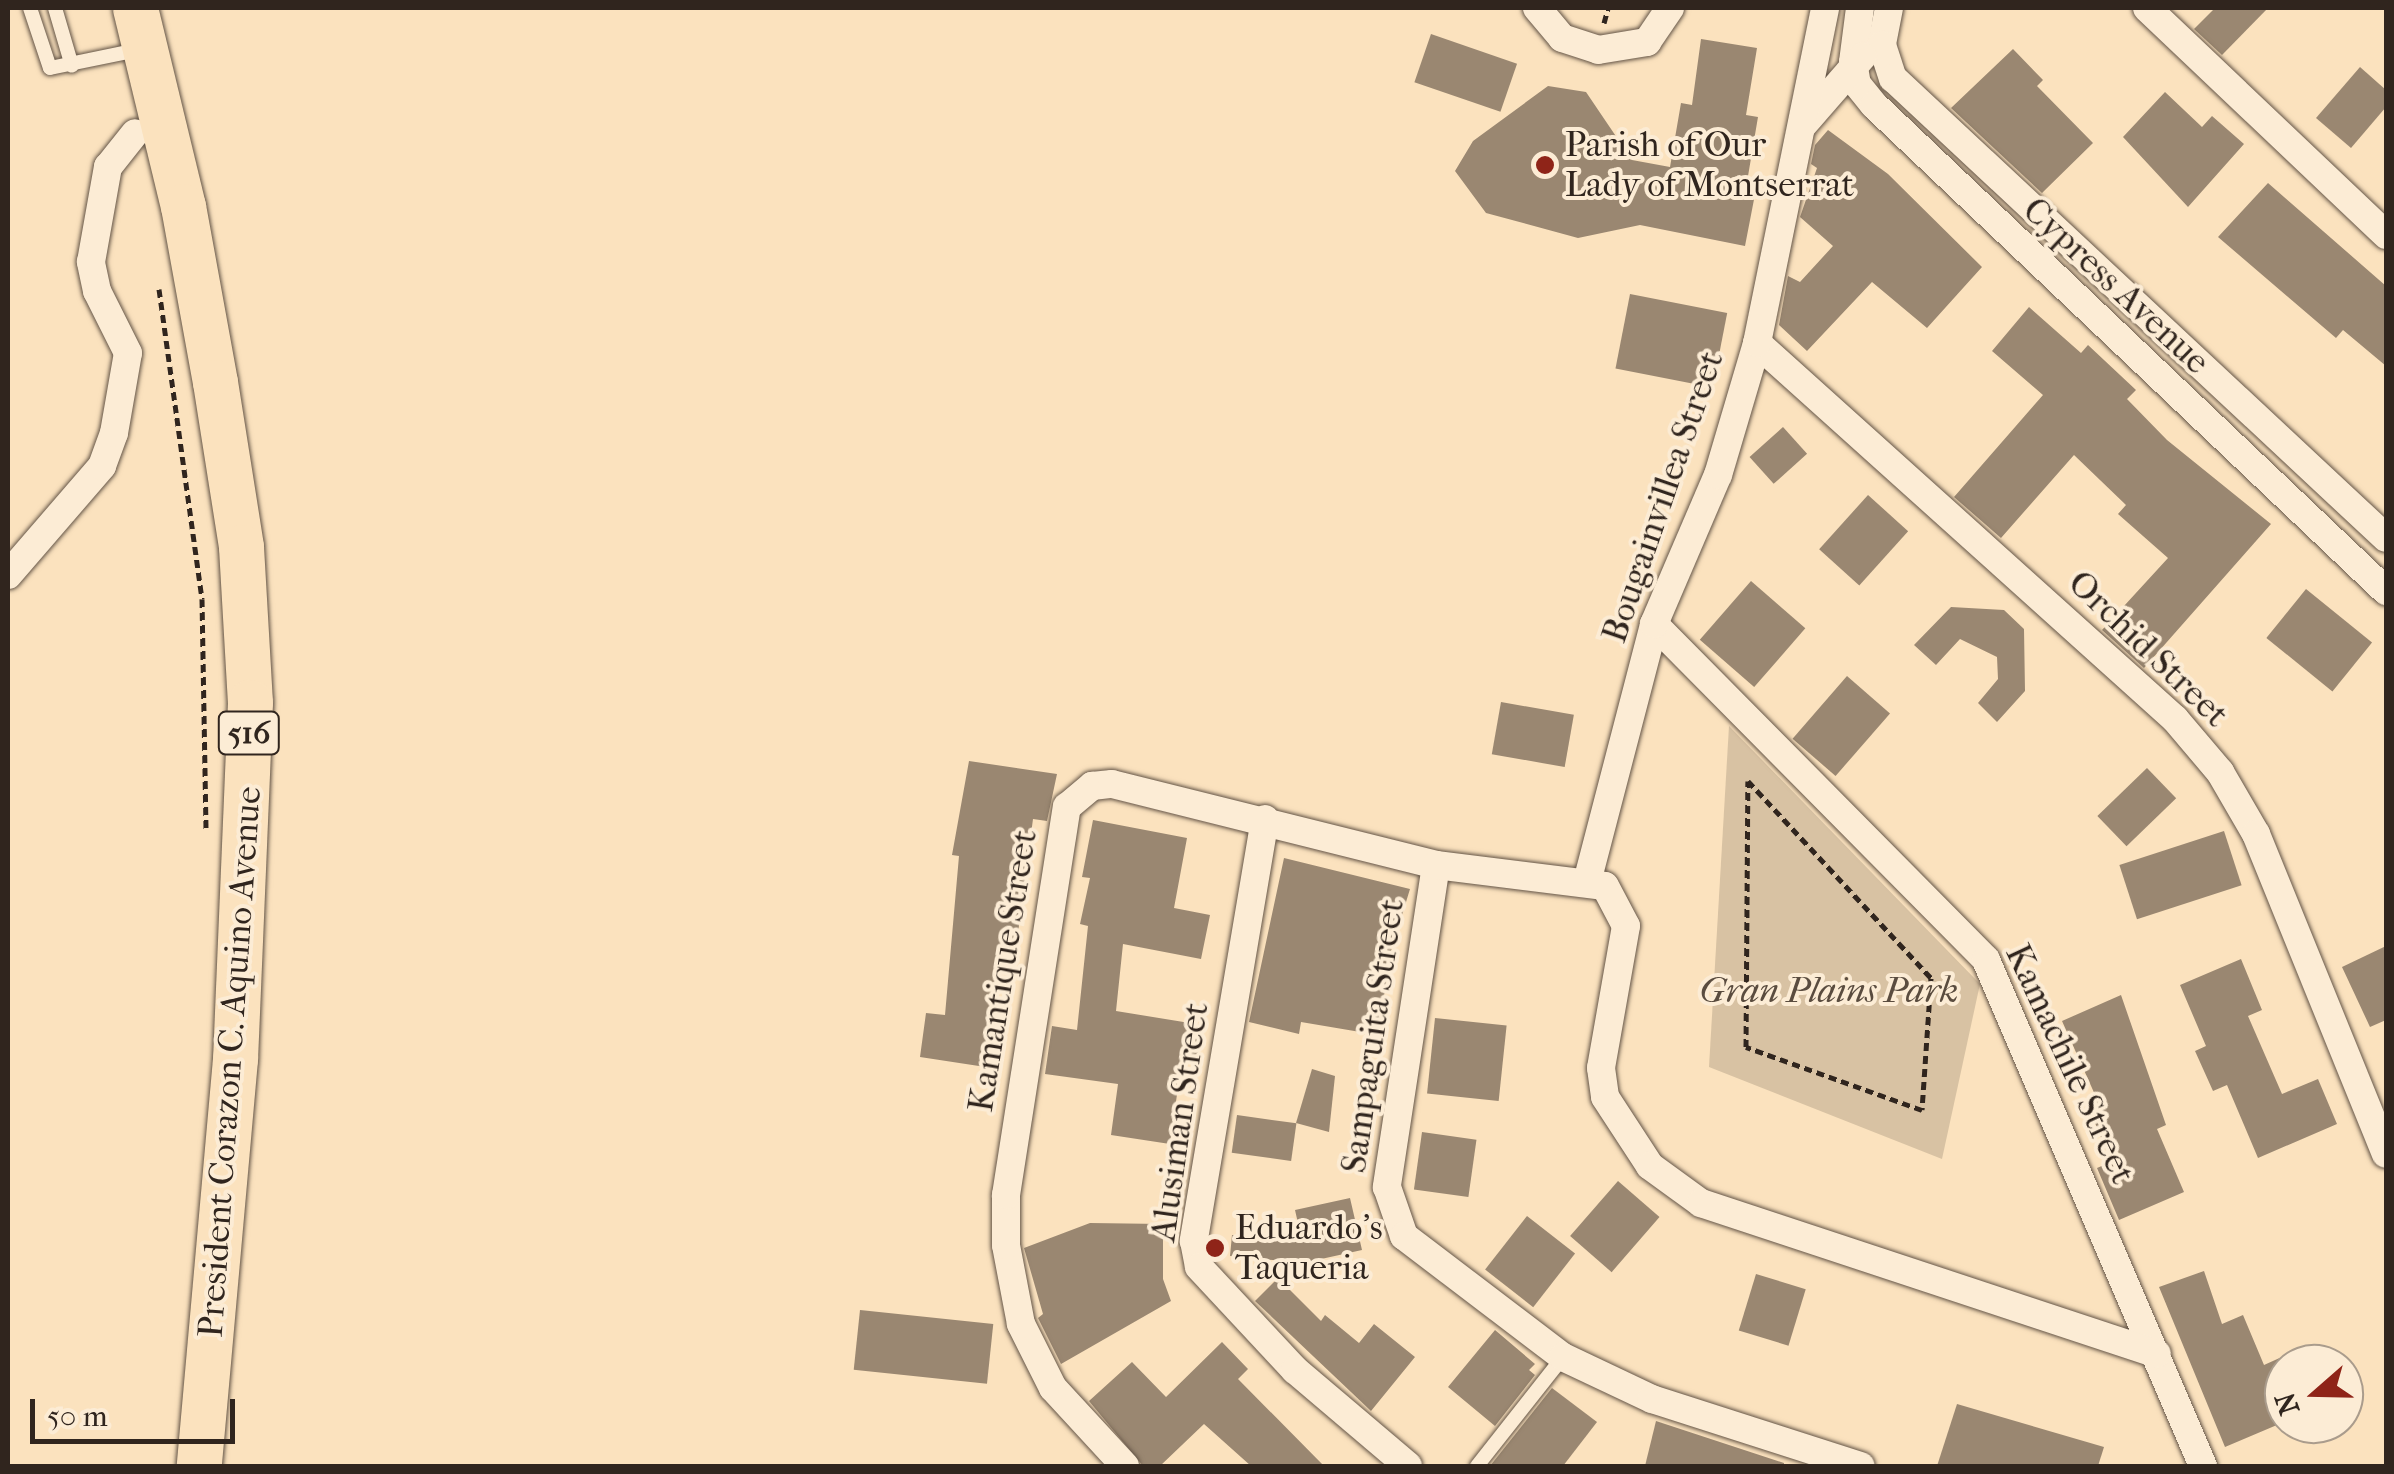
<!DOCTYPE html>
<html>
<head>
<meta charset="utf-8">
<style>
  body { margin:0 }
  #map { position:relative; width:2394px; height:1474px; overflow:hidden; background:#fbe2be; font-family:"IM FELL French Canon",serif }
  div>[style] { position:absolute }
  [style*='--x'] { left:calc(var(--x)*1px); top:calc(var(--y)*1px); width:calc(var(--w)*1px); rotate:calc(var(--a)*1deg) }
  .green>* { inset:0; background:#d8c2a3 }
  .building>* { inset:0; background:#9a8771; transform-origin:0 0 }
  .path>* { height:5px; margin-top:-2.5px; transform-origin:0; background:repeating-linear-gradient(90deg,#30251e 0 8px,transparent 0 13px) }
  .roads { filter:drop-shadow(0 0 2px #635446) drop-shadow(0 0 2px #635446) }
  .lane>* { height:14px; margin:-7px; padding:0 7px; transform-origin:7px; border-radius:7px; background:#fcecd5 }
  .street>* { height:28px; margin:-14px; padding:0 14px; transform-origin:14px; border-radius:14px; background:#fcecd5 }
  .primary>* { height:45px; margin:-22.5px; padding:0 22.5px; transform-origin:22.5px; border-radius:22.5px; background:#fbe2be }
  .dots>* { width:28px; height:28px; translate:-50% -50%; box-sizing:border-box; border:5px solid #fcecd5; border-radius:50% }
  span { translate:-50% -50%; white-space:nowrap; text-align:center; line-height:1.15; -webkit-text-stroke:8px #fcecd5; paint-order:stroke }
  .shield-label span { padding:2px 8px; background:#fcecd5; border:2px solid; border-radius:8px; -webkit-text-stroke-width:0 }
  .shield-label { font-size:32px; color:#30251e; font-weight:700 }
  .poi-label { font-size:35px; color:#30251e }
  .left { translate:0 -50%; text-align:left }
  .street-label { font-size:35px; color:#30251e }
  .park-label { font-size:35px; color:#5a4c3f; font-style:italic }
  .frame { position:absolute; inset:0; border:10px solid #30251e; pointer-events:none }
  .north { position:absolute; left:2264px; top:1344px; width:100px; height:100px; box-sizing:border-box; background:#fcecd5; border:2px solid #aa9c8c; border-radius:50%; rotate:250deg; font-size:28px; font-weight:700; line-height:40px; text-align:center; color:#30251e }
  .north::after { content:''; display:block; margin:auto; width:35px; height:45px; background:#8f2418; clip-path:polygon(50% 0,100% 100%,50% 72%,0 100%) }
  .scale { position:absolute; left:30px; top:1399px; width:205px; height:45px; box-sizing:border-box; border:5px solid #30251e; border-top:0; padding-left:12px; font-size:30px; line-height:35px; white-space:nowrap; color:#30251e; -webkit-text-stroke:8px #fcecd5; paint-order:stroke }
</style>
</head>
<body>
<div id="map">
  <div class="green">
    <div style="clip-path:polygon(1729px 726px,1980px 984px,1942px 1159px,1709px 1067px)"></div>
  </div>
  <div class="building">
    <div style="clip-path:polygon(2215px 8px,2268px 8px,2222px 55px,2194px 29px)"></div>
    <div style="left:1431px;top:34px;width:91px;height:51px;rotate:19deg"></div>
    <div style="clip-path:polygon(1701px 39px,1757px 48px,1746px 115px,1758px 117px,1747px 182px,1757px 184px,1745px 246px,1640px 225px,1578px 238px,1486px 213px,1455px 171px,1473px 141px,1548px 86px,1586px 92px,1632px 160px,1670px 167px,1681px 103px,1692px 105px)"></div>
    <div style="clip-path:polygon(2013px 49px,2043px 80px,2037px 86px,2093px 143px,2042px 193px,1951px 108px)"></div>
    <div style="clip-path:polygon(2360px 67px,2386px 90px,2386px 107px,2351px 148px,2316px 118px)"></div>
    <div style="clip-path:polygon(2165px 92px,2202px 127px,2212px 116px,2244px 144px,2188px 207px,2123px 137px)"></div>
    <div style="clip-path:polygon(1828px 130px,1888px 174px,1982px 267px,1927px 328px,1872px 282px,1807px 351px,1779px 325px,1788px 276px,1800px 282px,1833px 246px,1800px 217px,1817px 168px,1811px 164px,1815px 145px)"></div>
    <div style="clip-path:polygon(2268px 183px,2386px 286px,2386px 366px,2343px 330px,2336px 338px,2218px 237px)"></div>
    <div style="left:1630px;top:294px;width:99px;height:76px;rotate:11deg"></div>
    <div style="clip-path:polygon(2029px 307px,2081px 353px,2088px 345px,2136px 390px,2127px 399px,2167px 440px,2271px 524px,2144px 668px,2102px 630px,2168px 558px,2118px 514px,2126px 505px,2074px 455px,2001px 538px,1954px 497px,2043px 395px,1992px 351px)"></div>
    <div style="left:1783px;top:427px;width:36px;height:45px;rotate:48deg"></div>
    <div style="left:1868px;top:495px;width:54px;height:73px;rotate:42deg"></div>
    <div style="left:1751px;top:581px;width:72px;height:78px;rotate:41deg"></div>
    <div style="left:2306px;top:589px;width:85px;height:63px;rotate:39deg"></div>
    <div style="clip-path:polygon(1951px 607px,2004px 610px,2024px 629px,2025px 691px,1997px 722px,1978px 703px,1998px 679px,1997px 657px,1960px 639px,1936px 665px,1914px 645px)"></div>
    <div style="left:1847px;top:676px;width:57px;height:83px;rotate:41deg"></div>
    <div style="left:1501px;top:702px;width:74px;height:53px;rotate:10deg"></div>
    <div style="clip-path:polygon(969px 761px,1057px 774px,1047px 821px,1033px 819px,1013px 971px,1000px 970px,992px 1068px,920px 1057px,926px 1013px,945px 1015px,959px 856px,952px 855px)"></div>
    <div style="left:2147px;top:768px;width:42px;height:69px;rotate:46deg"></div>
    <div style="clip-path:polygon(1093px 820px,1187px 838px,1174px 908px,1210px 915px,1201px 959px,1123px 944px,1116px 1011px,1202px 1025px,1197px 1062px,1182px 1059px,1170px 1144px,1111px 1135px,1118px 1084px,1045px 1074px,1052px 1026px,1077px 1030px,1088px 926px,1080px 924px,1090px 878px,1082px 877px)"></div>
    <div style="left:2224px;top:831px;width:57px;height:110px;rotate:72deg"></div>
    <div style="clip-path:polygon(1284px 858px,1410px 889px,1391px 951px,1378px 1035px,1301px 1022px,1299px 1034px,1249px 1022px)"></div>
    <div style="clip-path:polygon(2386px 946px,2386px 1020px,2370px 1027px,2342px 967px)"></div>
    <div style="clip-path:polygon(2241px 959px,2262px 1010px,2248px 1016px,2282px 1094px,2318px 1079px,2337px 1124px,2258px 1158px,2227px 1085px,2213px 1091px,2195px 1051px,2206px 1046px,2180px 985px)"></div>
    <div style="clip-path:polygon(2121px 995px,2166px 1125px,2157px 1129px,2184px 1192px,2119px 1220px,2097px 1168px,2111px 1162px,2086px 1101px,2096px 1097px,2062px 1021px)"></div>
    <div style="left:1435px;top:1018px;width:72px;height:76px;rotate:6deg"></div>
    <div style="clip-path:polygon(1312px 1069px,1335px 1076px,1329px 1132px,1296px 1123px)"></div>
    <div style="left:1237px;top:1115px;width:60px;height:38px;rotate:8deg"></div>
    <div style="left:1422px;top:1132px;width:55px;height:58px;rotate:8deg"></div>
    <div style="left:1618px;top:1181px;width:55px;height:73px;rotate:41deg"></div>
    <div style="clip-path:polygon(1350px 1198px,1362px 1250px,1303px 1263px,1230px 1256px,1232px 1235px,1302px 1241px,1295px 1210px)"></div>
    <div style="left:1527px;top:1216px;width:61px;height:68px;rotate:38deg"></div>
    <div style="clip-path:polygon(1090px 1223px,1163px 1224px,1163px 1279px,1171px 1301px,1061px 1364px,1038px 1318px,1043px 1314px,1024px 1248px)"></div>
    <div style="clip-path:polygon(2204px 1271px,2222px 1324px,2243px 1315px,2264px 1365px,2284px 1356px,2284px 1422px,2225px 1447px,2159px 1287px)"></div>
    <div style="left:1756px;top:1274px;width:52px;height:59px;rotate:17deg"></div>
    <div style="clip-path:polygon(1278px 1278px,1321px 1321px,1325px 1315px,1359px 1343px,1374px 1324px,1415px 1357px,1371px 1411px,1255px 1301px)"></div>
    <div style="left:860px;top:1310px;width:134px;height:60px;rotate:6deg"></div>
    <div style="clip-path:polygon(1495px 1330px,1535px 1364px,1529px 1370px,1535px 1375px,1495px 1426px,1448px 1387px)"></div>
    <div style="clip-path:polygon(1222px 1342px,1248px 1369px,1238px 1379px,1324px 1466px,1251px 1466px,1204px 1424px,1160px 1466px,1143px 1466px,1089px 1401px,1132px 1362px,1166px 1397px)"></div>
    <div style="clip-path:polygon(1552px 1388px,1597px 1422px,1563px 1466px,1490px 1466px)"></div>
    <div style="clip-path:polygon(1957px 1404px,2104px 1447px,2098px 1466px,1937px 1466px)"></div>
    <div style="clip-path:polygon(1656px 1421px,1784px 1463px,1784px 1466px,1645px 1466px)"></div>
  </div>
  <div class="path">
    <div style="--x:1604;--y:23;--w:16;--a:-75"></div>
    <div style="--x:159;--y:289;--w:313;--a:82.1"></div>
    <div style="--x:202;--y:599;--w:231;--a:89"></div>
    <div style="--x:1748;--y:781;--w:269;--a:47.1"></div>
    <div style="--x:1931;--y:978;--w:132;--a:93.9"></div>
    <div style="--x:1922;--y:1110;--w:187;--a:-160.3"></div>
    <div style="--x:1746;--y:1047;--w:266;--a:-89.6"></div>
  </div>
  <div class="roads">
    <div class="lane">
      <div style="--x:30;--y:8;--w:63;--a:71.6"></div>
      <div style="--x:50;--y:68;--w:90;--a:-11.6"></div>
      <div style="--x:55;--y:8;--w:60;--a:73.7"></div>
      <div style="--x:1477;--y:1466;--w:139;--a:-51.7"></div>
    </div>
    <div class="street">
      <div style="--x:1537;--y:8;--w:39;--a:50"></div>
      <div style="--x:1562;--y:38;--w:38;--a:18"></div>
      <div style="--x:1598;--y:50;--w:50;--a:-9.3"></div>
      <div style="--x:1647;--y:42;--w:41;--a:-55.9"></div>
      <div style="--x:1860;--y:8;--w:54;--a:97.4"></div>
      <div style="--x:1853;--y:62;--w:22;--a:80"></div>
      <div style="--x:1857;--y:84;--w:27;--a:51"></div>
      <div style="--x:1874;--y:105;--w:706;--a:43.51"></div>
      <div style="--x:1889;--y:8;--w:38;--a:101"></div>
      <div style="--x:1882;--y:45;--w:35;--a:72"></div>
      <div style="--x:1893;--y:78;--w:674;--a:43.02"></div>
      <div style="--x:2147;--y:8;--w:330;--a:43.5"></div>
      <div style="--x:1803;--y:125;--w:91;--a:-49"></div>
      <div style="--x:1757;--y:343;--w:562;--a:41.97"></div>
      <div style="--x:2175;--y:719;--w:70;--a:49.7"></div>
      <div style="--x:2220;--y:772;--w:72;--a:59.9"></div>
      <div style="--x:2256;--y:834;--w:345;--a:67.9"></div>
      <div style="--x:8;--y:575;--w:144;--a:-49.2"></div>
      <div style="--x:102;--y:466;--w:35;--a:-70"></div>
      <div style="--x:114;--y:433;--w:81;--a:-80.1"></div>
      <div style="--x:128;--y:353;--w:69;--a:-116.6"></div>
      <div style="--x:97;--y:291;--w:30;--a:-102"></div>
      <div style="--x:91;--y:262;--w:97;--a:-79.9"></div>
      <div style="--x:108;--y:167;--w:43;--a:-51.5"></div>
      <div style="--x:1654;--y:624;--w:472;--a:45.3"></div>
      <div style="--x:1986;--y:960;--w:551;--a:66.79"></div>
      <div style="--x:1265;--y:819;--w:428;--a:99.6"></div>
      <div style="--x:1194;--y:1241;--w:26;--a:79"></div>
      <div style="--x:1199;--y:1267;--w:141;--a:47"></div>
      <div style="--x:1295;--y:1370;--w:148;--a:40.3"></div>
      <div style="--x:1436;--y:865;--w:326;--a:98.7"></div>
      <div style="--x:1387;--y:1187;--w:52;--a:70.9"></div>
      <div style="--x:1404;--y:1236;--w:200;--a:37.3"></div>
      <div style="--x:1563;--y:1357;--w:98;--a:25.3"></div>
      <div style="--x:1652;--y:1399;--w:219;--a:17.8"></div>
      <div style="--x:1587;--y:882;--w:267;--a:-75.4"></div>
      <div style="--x:1654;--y:624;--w:162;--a:-66.8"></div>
      <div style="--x:1718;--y:475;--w:138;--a:-73.5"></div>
      <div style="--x:1757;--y:343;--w:342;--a:-78.5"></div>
      <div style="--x:1125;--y:1466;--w:106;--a:-132.7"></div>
      <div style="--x:1053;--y:1388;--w:72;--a:-116.6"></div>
      <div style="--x:1021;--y:1324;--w:80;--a:-100.8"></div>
      <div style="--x:1006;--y:1245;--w:50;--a:-90"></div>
      <div style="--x:1006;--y:1195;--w:393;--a:-81.1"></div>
      <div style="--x:1067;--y:807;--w:33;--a:-40"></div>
      <div style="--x:1092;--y:786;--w:20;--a:-6"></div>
      <div style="--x:1112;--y:784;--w:334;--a:14"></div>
      <div style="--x:1436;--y:865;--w:170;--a:7.1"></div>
      <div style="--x:1605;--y:886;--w:45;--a:62.3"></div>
      <div style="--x:1626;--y:926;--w:144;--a:100"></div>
      <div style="--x:1601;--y:1068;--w:29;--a:82"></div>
      <div style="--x:1605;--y:1097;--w:82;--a:56.9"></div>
      <div style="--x:1650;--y:1166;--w:63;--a:36"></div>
      <div style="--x:1701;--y:1203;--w:480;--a:18.3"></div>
    </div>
    <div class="primary">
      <div style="--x:135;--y:8;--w:204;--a:76.4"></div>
      <div style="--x:183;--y:206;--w:179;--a:79.7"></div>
      <div style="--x:215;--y:382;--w:167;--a:81"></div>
      <div style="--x:241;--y:547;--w:155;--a:86.7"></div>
      <div style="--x:250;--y:702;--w:357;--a:92.4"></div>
      <div style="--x:235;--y:1059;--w:409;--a:95.1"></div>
    </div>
  </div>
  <div class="dots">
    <div style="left:1545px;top:165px;background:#8f2418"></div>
    <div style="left:1215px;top:1248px;background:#8f2418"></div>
  </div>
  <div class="shield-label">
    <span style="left:249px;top:733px">516</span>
  </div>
  <div class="poi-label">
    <span class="left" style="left:1565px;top:165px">Parish of Our<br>Lady of Montserrat</span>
    <span class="left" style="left:1235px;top:1248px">Eduardo's<br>Taqueria</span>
  </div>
  <div class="street-label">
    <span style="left:2116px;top:286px;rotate:43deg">Cypress Avenue</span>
    <span style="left:1663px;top:497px;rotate:-71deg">Bougainvillea Street</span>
    <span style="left:2148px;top:649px;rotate:44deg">Orchid Street</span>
    <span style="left:1003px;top:971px;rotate:-81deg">Kamantique Street</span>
    <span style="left:1373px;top:1036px;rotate:-82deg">Sampaguita Street</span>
    <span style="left:230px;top:1062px;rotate:-86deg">President Corazon C. Aquino Avenue</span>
    <span style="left:2070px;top:1064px;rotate:65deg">Kamachile Street</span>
    <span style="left:1180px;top:1122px;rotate:-82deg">Alusiman Street</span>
  </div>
  <div class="park-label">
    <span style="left:1829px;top:991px">Gran Plains Park</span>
  </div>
  <div class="frame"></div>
  <div class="north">N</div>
  <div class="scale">50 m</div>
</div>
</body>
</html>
